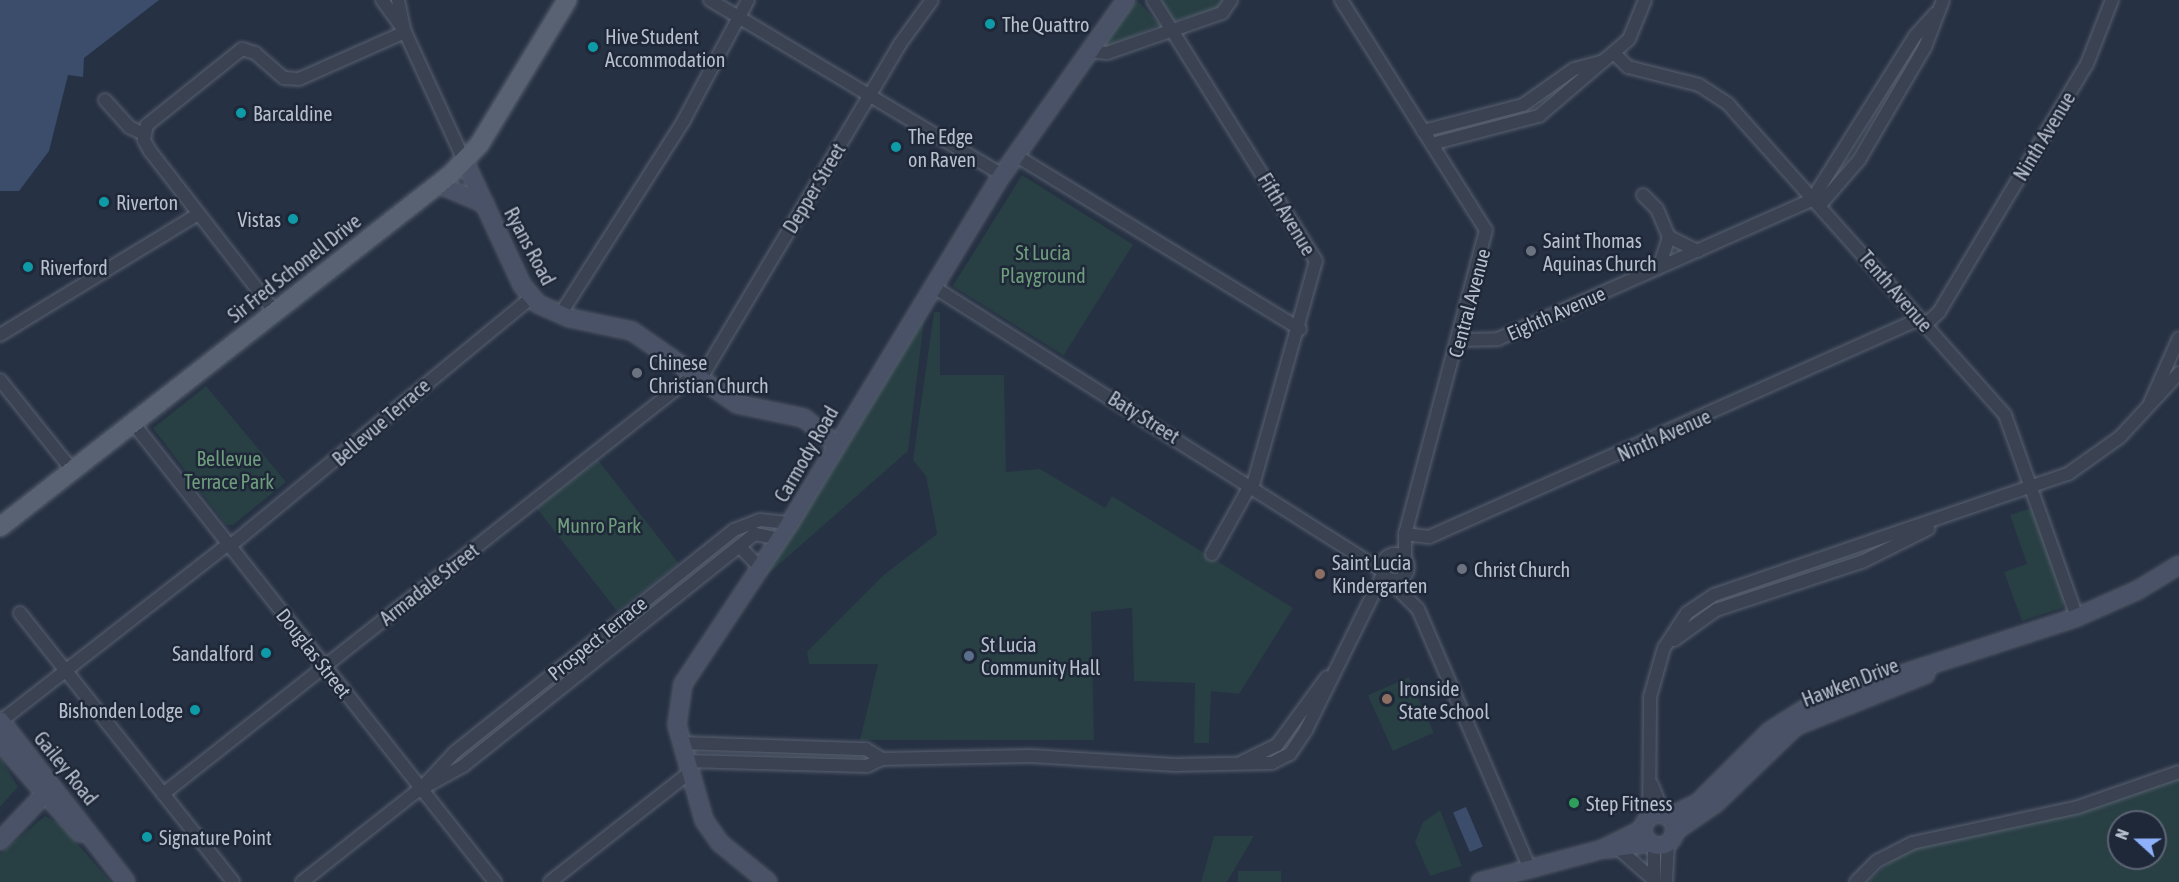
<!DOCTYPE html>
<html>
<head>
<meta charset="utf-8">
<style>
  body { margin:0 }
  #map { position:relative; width:2179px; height:882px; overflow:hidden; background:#263143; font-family:"Asap Condensed",sans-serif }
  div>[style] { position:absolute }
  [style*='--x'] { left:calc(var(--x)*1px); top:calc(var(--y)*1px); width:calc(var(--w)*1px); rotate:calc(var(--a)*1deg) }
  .green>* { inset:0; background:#283f44; transform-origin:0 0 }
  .water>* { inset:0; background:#3c4d6c; transform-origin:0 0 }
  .roads { filter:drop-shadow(0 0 2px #596170) drop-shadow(0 0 2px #596170) }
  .street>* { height:12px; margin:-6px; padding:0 6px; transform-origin:6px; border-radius:6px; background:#3b4353 }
  .street>.ring { margin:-6px; padding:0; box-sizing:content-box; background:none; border:12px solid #3b4353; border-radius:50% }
  .secondary>* { height:16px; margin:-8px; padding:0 8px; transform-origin:8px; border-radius:8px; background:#495266 }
  .secondary>.ring { margin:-8px; padding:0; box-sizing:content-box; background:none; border:16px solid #495266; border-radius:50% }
  .primary>* { height:18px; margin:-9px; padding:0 9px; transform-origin:9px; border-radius:9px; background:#596273 }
  .dots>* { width:16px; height:16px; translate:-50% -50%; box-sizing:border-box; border:3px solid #1f2838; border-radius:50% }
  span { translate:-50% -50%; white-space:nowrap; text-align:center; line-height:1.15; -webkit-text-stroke:5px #1f2838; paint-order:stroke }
  .poi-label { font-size:20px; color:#b8bfcd }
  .left { translate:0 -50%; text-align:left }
  .right { translate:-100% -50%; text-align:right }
  .street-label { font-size:20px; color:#b8bfcd }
  .park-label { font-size:20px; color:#6f9e7d }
  .north { position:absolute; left:2107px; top:810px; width:60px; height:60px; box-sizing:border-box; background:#1f2838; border:2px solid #5c6474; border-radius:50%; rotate:291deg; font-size:16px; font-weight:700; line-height:24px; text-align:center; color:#b8bfcd }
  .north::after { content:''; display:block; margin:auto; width:21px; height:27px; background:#8fb1fb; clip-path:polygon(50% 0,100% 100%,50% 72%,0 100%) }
</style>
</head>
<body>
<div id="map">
  <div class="green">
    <div style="clip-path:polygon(1137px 0,1160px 25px,1106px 47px,1108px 37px)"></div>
    <div style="clip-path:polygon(1161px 0,1223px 0,1218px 8px,1173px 21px)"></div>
    <div style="left:1022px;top:175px;width:131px;height:131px;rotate:32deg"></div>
    <div style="clip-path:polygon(925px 312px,908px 451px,759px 582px)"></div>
    <div style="clip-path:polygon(934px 312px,940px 312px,940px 375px,1004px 375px,1006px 472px,1040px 469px,1105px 508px,1112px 496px,1293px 608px,1239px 694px,1211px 691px,1209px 743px,1194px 743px,1195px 683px,1134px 681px,1132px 608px,1091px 612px,1094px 740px,860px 740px,878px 664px,809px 664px,807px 652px,885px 574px,937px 534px,926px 476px,913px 460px)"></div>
    <div style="clip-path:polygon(206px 386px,286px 482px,233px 525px,226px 525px,153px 428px)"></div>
    <div style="left:598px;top:460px;width:131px;height:78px;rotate:52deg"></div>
    <div style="clip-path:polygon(2034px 507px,2064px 600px,2062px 608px,2022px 621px,2004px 572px,2027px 564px,2010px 515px)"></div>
    <div style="left:1409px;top:677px;width:61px;height:45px;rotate:66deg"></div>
    <div style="clip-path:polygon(0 757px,18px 787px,0 807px)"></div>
    <div style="clip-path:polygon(evenodd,2179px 778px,2179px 882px,1867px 882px,1894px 858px,1920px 847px,2094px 808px,2179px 778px,2119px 822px,2155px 822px,2155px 858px,2119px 858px,2119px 822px)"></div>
    <div style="clip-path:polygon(1440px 810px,1462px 866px,1430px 876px,1415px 842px,1423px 822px)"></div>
    <div style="clip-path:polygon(45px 816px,60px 824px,111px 882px,0 882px,0 854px)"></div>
    <div style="clip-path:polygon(1214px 836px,1254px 836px,1227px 882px,1201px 882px)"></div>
    <div style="left:1238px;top:871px;width:43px;height:11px"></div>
  </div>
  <div class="water">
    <div style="clip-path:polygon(0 0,159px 0,84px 58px,83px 77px,68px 75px,49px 151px,19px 191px,0 191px)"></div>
    <div style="left:1466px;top:807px;width:43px;height:14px;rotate:67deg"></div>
  </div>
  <div class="roads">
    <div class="street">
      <div style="--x:382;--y:0;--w:39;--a:54"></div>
      <div style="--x:405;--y:32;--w:141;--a:65.3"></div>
      <div style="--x:398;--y:0;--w:33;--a:78"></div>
      <div style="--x:710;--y:0;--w:340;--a:30.9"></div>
      <div style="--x:1153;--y:0;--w:308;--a:58"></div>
      <div style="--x:1316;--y:261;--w:233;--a:105.7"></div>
      <div style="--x:1341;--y:0;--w:272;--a:57.8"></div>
      <div style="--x:1486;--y:230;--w:315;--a:104.9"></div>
      <div style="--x:1405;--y:534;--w:24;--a:90"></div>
      <div style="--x:1088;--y:51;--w:19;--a:6"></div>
      <div style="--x:1107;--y:53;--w:122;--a:-19.2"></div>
      <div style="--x:1222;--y:13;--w:16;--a:-55"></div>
      <div style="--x:1614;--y:53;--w:20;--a:45"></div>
      <div style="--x:1628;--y:67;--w:73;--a:14.2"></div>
      <div style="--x:1699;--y:85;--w:35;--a:33"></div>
      <div style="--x:1728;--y:104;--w:416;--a:48.3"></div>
      <div style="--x:2005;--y:415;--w:214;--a:70.4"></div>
      <div style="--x:105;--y:100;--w:36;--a:48"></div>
      <div style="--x:129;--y:127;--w:17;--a:25"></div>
      <div style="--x:1423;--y:131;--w:103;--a:-14.6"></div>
      <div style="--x:1523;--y:105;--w:62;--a:-35.2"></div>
      <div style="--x:1574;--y:69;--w:30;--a:-15"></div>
      <div style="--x:1432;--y:144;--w:111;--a:-14.7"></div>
      <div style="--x:1539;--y:116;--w:118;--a:-40.5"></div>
      <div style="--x:1629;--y:39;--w:42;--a:-67.7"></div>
      <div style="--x:1015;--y:155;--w:334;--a:31.4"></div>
      <div style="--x:1643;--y:195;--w:20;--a:45"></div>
      <div style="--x:1657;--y:209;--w:30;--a:67"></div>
      <div style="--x:1669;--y:237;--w:32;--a:108"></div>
      <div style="--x:1813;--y:198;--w:191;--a:-57.8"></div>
      <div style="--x:1915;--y:36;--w:30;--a:-48"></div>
      <div style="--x:1820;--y:205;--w:60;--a:-49.1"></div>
      <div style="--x:1859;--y:160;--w:131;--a:-59.7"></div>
      <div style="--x:1925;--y:47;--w:50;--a:-69"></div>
      <div style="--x:1669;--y:237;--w:32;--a:26"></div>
      <div style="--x:932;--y:286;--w:535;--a:32.32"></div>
      <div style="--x:275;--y:312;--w:204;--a:-127.8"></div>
      <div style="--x:150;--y:151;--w:13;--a:-119"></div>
      <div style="--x:144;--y:140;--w:15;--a:-79"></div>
      <div style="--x:147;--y:125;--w:122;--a:-38.7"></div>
      <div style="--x:242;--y:49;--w:14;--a:17"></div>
      <div style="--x:255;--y:53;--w:38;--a:41"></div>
      <div style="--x:284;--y:78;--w:15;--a:4"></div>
      <div style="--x:299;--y:79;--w:116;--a:-23.9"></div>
      <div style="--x:560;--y:315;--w:231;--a:-57.5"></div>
      <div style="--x:684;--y:120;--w:136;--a:-61.9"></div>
      <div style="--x:1925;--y:325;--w:19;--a:-43"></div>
      <div style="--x:1939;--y:312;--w:289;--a:-59.2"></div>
      <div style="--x:2087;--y:64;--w:69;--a:-68.7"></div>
      <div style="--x:0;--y:335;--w:232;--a:-31.4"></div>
      <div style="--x:1459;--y:340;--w:39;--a:-1"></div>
      <div style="--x:1498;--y:339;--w:346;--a:-23.9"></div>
      <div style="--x:701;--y:378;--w:389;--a:-59.2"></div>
      <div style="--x:900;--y:44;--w:54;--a:-54"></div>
      <div style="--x:0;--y:380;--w:117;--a:51.3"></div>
      <div style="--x:2150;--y:403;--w:71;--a:-66"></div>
      <div style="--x:133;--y:423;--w:585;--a:51.74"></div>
      <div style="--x:1405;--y:534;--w:24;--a:7"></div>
      <div style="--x:1429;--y:537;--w:536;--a:-23.98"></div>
      <div style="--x:230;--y:546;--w:390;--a:-39.5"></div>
      <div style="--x:740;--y:547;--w:29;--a:46"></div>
      <div class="ring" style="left:1382px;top:554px;width:14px;height:14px"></div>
      <div style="--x:1212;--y:554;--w:80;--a:-60.9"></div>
      <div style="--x:1392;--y:583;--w:37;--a:45"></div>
      <div style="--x:1418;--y:609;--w:283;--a:66.7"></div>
      <div style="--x:20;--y:613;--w:343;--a:51.6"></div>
      <div style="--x:1674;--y:640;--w:52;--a:-35.5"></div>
      <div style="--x:1716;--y:610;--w:156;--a:-18.3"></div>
      <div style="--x:1864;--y:561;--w:72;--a:-26.6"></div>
      <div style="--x:1;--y:721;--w:288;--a:-37.9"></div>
      <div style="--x:681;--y:743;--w:185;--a:1.9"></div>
      <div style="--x:866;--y:749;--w:19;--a:32"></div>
      <div style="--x:686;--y:761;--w:181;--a:1.6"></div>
      <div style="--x:867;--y:766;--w:17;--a:-25"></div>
      <div style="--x:882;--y:759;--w:149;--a:-1.2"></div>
      <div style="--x:1031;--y:756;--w:144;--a:3.6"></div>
      <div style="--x:1175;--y:765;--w:97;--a:-1.2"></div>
      <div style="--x:1272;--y:763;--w:20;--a:-27"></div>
      <div style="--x:1290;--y:754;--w:29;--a:-56"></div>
      <div style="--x:1306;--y:730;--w:176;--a:-63.7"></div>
      <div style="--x:1242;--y:762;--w:39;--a:-26"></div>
      <div style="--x:1277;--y:745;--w:84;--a:-53.7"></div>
      <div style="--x:425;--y:784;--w:44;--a:-46.8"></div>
      <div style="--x:455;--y:752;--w:357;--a:-38.5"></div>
      <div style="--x:734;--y:530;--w:28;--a:-21"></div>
      <div style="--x:760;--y:520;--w:30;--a:6"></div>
      <div style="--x:1652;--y:785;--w:32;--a:68"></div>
      <div style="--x:163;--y:794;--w:678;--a:-38.29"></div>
      <div style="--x:1649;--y:817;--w:120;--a:-89.5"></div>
      <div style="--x:1650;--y:697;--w:51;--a:-74.1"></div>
      <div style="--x:1664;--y:648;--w:42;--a:-56.7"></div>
      <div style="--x:1687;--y:613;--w:32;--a:-34"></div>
      <div style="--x:1714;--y:595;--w:374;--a:-18.9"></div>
      <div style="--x:2068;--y:474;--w:64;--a:-35.4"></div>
      <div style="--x:2120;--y:437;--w:87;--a:-47.3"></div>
      <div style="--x:1654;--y:844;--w:38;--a:90"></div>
      <div style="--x:1621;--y:851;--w:44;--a:41.3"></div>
      <div style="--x:302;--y:882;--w:145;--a:-38.3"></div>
      <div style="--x:416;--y:792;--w:54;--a:-29"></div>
      <div style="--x:463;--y:766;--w:373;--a:-38.5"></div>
      <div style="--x:755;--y:534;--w:25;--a:11"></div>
      <div style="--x:550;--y:882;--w:177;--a:-38.1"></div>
      <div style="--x:1666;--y:882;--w:39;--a:-87"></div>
      <div style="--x:1856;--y:882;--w:30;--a:-45"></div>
      <div style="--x:1877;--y:861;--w:39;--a:-27"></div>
      <div style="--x:1912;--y:843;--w:170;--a:-12.2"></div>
      <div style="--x:2078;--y:807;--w:107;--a:-19.1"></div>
    </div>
    <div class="secondary">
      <div style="--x:464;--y:160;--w:138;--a:65.1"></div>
      <div style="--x:522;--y:285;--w:25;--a:50"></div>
      <div style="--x:538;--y:304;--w:35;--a:24"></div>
      <div style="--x:570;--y:318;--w:63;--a:11.8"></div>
      <div style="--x:632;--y:331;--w:128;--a:34.8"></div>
      <div style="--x:737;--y:404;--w:68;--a:11.8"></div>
      <div style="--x:804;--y:418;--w:40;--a:40"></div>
      <div style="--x:438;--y:184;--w:51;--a:23.1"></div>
      <div style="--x:0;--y:720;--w:205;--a:52.1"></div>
      <div style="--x:0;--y:742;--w:121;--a:48.7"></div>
      <div class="ring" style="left:1643px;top:814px;width:16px;height:16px"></div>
      <div style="--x:1669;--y:817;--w:32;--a:-26"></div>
      <div style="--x:1698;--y:803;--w:102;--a:-45"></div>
      <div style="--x:1770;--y:731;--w:54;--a:-32.2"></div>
      <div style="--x:1816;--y:702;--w:274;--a:-18"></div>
      <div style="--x:2077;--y:617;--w:67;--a:-23.9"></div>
      <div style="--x:2138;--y:590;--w:48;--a:-31.4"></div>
      <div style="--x:1674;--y:832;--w:51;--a:-34.6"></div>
      <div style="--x:1716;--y:803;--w:111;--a:-43.9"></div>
      <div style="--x:1796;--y:726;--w:140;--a:-21.8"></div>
      <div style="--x:0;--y:841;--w:74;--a:-46.6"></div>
      <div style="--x:1608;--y:849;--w:43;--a:-7.9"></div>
      <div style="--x:768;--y:882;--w:62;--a:-140.9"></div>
      <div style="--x:720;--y:843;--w:28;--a:-125"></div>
      <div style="--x:704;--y:820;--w:99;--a:-105.9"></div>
      <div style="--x:677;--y:725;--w:41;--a:-81.7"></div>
      <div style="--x:683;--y:684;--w:193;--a:-56.4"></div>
      <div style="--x:790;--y:523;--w:407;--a:-58.7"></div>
      <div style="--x:1002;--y:175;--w:214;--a:-54.7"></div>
      <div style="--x:1480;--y:882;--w:127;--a:-15"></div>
      <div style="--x:1603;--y:849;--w:45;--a:-26.6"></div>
    </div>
    <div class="primary">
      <div style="--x:0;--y:527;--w:571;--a:-38.03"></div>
      <div style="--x:450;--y:175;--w:42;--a:-46"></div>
      <div style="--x:479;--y:145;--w:170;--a:-58.7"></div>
    </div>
  </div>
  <div class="dots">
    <div style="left:990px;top:24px;background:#0f9aa8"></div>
    <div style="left:593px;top:47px;background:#0f9aa8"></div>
    <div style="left:241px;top:113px;background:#0f9aa8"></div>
    <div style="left:896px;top:147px;background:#0f9aa8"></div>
    <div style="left:104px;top:202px;background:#0f9aa8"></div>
    <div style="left:293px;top:219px;background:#0f9aa8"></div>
    <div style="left:1531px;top:251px;background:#6b7280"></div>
    <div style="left:28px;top:267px;background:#0f9aa8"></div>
    <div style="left:637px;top:373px;background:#6b7280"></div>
    <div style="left:1462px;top:569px;background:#6b7280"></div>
    <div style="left:1320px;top:574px;background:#8d6e63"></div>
    <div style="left:266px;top:653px;background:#0f9aa8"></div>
    <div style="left:969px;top:656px;background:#5c6f8a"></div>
    <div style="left:1387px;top:699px;background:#8d6e63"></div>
    <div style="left:195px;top:710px;background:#0f9aa8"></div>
    <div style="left:1574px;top:803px;background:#2e9e5b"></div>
    <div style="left:147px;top:837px;background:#0f9aa8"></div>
  </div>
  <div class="poi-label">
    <span class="left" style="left:1002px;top:24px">The Quattro</span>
    <span class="left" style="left:605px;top:48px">Hive Student<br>Accommodation</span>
    <span class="left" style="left:253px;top:113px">Barcaldine</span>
    <span class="left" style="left:908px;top:148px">The Edge<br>on Raven</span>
    <span class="left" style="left:116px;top:202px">Riverton</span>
    <span class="right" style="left:281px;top:219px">Vistas</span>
    <span class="left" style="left:1543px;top:252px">Saint Thomas<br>Aquinas Church</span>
    <span class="left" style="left:40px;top:267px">Riverford</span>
    <span class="left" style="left:649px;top:374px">Chinese<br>Christian Church</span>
    <span class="left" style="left:1332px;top:574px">Saint Lucia<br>Kindergarten</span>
    <span class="left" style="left:1474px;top:569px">Christ Church</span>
    <span class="left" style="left:981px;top:656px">St Lucia<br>Community Hall</span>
    <span class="right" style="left:254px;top:653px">Sandalford</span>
    <span class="left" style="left:1399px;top:700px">Ironside<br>State School</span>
    <span class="right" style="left:183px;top:710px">Bishonden Lodge</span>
    <span class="left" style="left:1586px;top:803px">Step Fitness</span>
    <span class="left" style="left:159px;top:837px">Signature Point</span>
  </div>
  <div class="street-label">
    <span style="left:2044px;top:136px;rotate:-59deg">Ninth Avenue</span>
    <span style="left:814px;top:188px;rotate:-59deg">Depper Street</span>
    <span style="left:1287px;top:214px;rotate:59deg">Fifth Avenue</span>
    <span style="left:530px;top:246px;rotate:62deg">Ryans Road</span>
    <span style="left:294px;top:268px;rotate:-38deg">Sir Fred Schonell Drive</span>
    <span style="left:1896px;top:291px;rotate:49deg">Tenth Avenue</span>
    <span style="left:1469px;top:303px;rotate:-75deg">Central Avenue</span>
    <span style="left:1556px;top:313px;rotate:-24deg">Eighth Avenue</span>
    <span style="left:1144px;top:417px;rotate:32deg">Baty Street</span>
    <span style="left:381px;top:422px;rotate:-41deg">Bellevue Terrace</span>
    <span style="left:1664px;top:435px;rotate:-24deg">Ninth Avenue</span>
    <span style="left:806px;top:454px;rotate:-60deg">Carmody Road</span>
    <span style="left:429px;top:584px;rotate:-38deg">Armadale Street</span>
    <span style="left:597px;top:638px;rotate:-39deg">Prospect Terrace</span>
    <span style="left:314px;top:653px;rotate:52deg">Douglas Street</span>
    <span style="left:1850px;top:682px;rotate:-21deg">Hawken Drive</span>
    <span style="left:66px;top:768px;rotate:51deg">Gailey Road</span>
  </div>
  <div class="park-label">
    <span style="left:1043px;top:264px">St Lucia<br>Playground</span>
    <span style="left:229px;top:470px">Bellevue<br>Terrace Park</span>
    <span style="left:599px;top:525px">Munro Park</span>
  </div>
  <div class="north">N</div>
</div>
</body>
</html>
